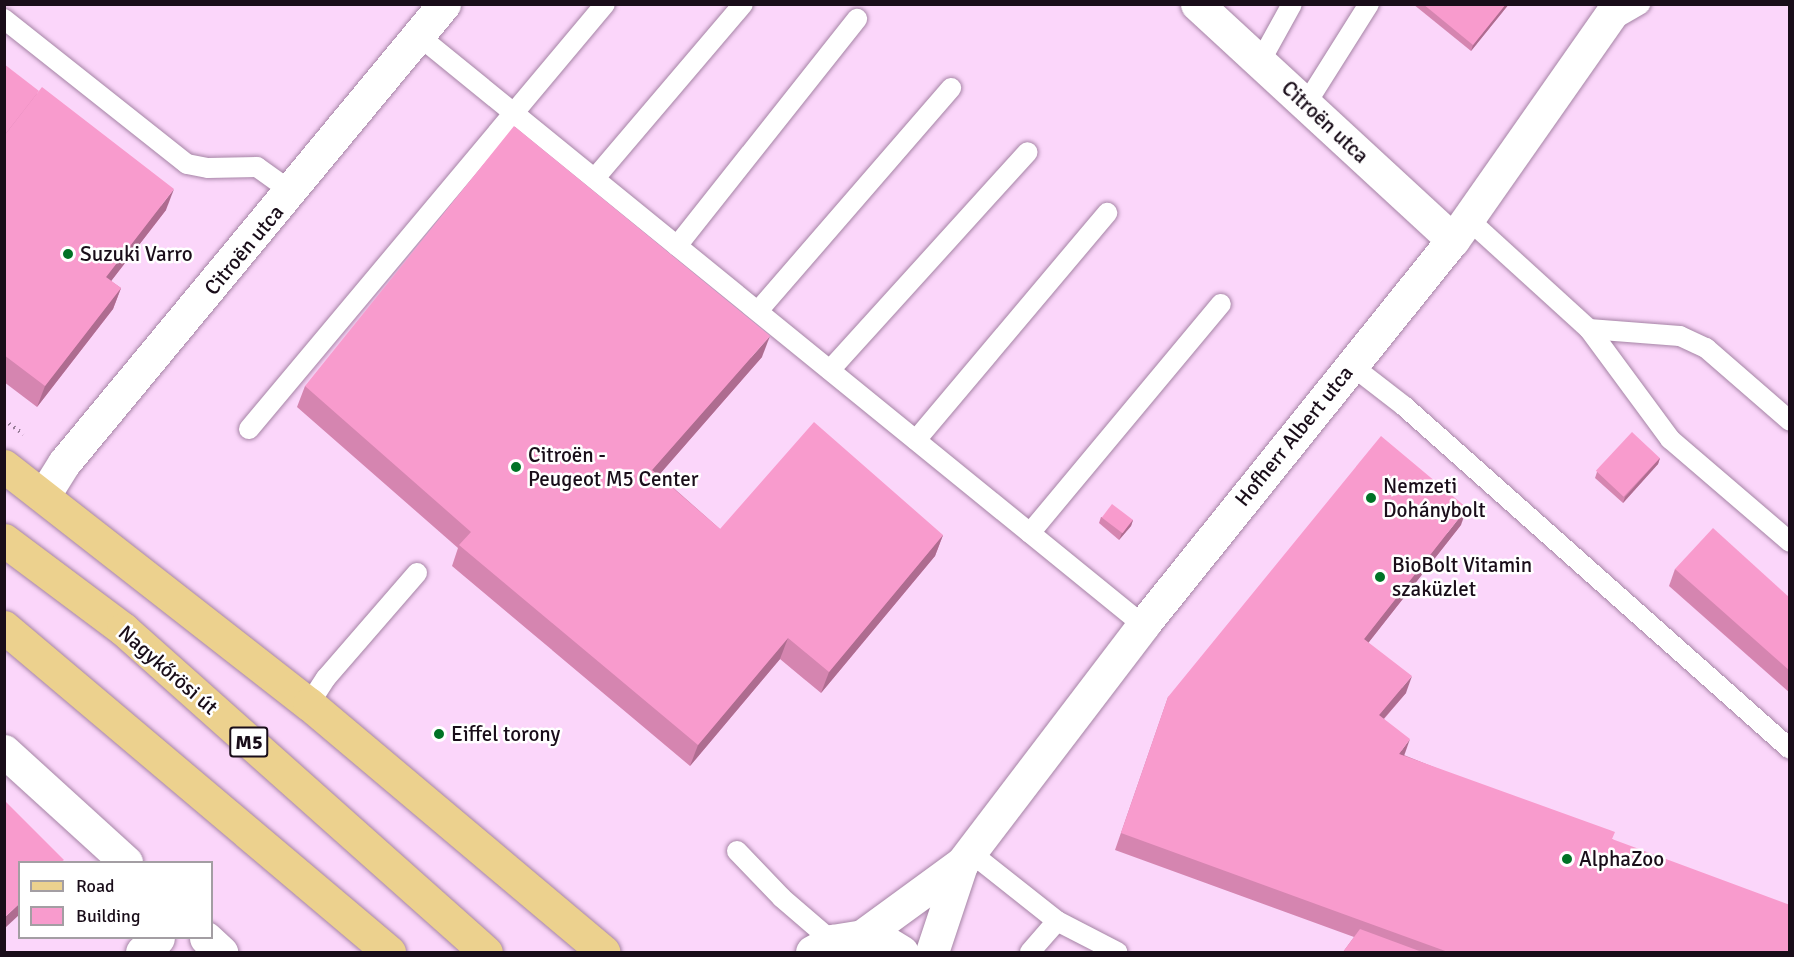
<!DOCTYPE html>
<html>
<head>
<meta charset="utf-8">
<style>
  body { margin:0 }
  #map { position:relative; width:1794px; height:957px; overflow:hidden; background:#fbd6fa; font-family:Signika,sans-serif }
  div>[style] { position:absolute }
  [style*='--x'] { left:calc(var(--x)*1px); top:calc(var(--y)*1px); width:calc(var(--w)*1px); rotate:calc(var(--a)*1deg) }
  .path>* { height:4px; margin-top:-2px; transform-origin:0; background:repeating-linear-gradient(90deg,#987e98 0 1.5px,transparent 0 6px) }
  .roads { filter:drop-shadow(0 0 2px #a584a5) drop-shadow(0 0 2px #a584a5) }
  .service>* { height:20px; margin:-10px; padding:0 10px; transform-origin:10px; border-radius:10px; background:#fff }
  .minor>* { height:33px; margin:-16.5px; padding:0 16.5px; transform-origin:16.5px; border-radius:16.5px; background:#fff }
  .tertiary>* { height:33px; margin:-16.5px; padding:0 16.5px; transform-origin:16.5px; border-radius:16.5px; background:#fff }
  .secondary>* { height:33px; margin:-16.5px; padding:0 16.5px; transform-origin:16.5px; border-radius:16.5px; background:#fff }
  .primary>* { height:33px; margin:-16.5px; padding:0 16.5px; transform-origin:16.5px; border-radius:16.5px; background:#ecd18e }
  .wall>* { inset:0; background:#d585b0 }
  .shaded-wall>* { inset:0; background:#ae6c90 }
  .building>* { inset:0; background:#f89bcd; transform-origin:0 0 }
  .dots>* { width:16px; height:16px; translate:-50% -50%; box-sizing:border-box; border:3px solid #fff; border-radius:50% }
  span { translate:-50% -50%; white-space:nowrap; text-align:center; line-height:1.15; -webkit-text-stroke:5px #fff; paint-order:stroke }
  .shield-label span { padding:2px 4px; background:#fff; border:2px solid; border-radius:4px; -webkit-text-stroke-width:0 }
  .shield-label { font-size:20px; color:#190d19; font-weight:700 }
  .street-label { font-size:21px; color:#190d19 }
  .poi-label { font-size:21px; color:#190d19 }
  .left { translate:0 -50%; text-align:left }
  .frame { position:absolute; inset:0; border:6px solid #190d19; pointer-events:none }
  .legend { position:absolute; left:18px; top:861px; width:195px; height:78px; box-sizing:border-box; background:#fff; border:2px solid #a39ea3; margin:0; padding:8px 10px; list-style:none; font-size:18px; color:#190d19 }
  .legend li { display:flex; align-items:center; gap:12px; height:30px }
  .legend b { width:30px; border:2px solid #a39ea3 }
</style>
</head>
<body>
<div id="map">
  <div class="path">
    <div style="--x:4;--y:420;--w:24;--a:36"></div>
  </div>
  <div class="roads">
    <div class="service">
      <div style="--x:4;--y:19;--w:233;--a:38.4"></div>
      <div style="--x:187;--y:164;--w:21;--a:11"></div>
      <div style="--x:208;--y:168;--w:49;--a:-1.2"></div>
      <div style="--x:257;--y:167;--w:43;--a:35.5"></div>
      <div style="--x:1611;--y:21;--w:34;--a:-30"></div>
      <div style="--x:419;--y:36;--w:933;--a:39.13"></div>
      <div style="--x:1260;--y:62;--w:66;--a:-61.1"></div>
      <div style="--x:1306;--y:104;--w:118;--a:-57.8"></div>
      <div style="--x:595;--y:178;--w:228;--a:-49.6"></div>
      <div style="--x:1468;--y:219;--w:164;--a:42.3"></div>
      <div style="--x:1589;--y:329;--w:137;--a:53.6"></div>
      <div style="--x:1670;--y:439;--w:158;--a:40.6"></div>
      <div style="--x:677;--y:246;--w:290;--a:-51.6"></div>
      <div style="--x:758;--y:311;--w:295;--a:-49.1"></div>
      <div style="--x:1589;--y:329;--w:91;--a:4.4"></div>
      <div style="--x:1680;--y:336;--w:29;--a:25"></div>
      <div style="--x:1706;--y:348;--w:111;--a:41"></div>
      <div style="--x:1351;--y:365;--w:67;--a:37.7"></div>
      <div style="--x:1404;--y:406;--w:516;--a:41.62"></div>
      <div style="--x:830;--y:370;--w:294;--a:-47.8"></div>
      <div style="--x:249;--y:429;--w:554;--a:-50.05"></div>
      <div style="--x:916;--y:440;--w:297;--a:-49.9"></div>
      <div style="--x:1030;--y:533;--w:298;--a:-50.2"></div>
      <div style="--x:309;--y:704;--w:31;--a:-57"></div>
      <div style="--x:326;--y:678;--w:139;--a:-49.1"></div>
      <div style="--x:737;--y:851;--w:65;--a:46.2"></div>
      <div style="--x:782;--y:898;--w:66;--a:40.7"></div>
      <div style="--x:970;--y:852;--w:111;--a:38.4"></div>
      <div style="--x:1057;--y:921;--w:68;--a:27.3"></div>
      <div style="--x:1030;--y:952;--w:41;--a:-48.9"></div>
    </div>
    <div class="minor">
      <div style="--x:1197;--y:4;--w:348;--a:42.7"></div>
      <div style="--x:44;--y:495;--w:38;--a:-58"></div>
      <div style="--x:64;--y:463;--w:596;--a:-50.38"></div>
      <div style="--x:142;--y:952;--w:21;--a:-41"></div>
    </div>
    <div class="tertiary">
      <div style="--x:862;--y:936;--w:124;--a:-36.1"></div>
      <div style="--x:962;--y:863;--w:299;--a:-52.7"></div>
      <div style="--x:1143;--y:625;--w:494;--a:-51.2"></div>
      <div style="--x:1453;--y:240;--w:288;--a:-55"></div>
      <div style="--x:932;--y:952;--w:92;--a:-71.6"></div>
    </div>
    <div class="secondary">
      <div style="--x:4;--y:751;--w:165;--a:42.3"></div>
      <div style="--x:206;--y:938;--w:21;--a:43"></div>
      <div style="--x:812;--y:952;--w:23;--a:-29"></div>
      <div style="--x:832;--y:941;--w:30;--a:-9"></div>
      <div style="--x:862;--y:936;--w:20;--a:11"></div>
      <div style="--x:882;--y:940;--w:23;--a:31"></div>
    </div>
    <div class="primary">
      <div style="--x:4;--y:466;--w:387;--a:38"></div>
      <div style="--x:309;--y:704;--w:385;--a:40.1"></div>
      <div style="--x:4;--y:540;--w:149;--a:36.8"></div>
      <div style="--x:123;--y:629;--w:486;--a:41.7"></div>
      <div style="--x:4;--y:627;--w:504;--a:40.17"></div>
    </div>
  </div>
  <div class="wall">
    <div style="clip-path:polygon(1413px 4px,1509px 4px,1471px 51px)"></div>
    <div style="clip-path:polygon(4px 64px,166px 210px,111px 281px,121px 288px,113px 309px,37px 407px,4px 382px)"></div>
    <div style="clip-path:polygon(762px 357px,659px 475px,720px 529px,943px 535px,935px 556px,821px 693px,780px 659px,690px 766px,452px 566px,458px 548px,297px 407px,305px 386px)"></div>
    <div style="clip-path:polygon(1660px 458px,1658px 464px,1623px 503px,1595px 478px,1597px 472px)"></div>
    <div style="clip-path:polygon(1101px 517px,1133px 520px,1131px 526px,1119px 540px,1099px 523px)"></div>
    <div style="clip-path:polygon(1461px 525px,1368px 643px,1406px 693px,1384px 719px,1404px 755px,1612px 839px,1790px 952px,1343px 952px,1354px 937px,1115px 850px,1168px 697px)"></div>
    <div style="clip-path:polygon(1675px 569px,1790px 598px,1790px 693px,1669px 586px)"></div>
  </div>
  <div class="shaded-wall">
    <div style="clip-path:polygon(1506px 4px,1509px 4px,1471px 51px,1473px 45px)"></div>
    <div style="clip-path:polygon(174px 189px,166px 210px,98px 298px,106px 277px)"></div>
    <div style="clip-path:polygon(121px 288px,113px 309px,37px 407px,45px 386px)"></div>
    <div style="clip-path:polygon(770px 336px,762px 357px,645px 491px,652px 470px)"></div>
    <div style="clip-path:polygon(1660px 458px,1658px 464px,1623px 503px,1625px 497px)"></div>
    <div style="clip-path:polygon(1467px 508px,1461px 525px,1358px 656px,1364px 639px)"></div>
    <div style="clip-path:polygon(1133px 520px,1131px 526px,1119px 540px,1122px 533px)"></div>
    <div style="clip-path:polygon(943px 535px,935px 556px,821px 693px,829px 672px)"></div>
    <div style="clip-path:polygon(788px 638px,780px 659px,690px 766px,698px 745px)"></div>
    <div style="clip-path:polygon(1412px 676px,1406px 693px,1372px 732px,1379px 715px)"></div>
    <div style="clip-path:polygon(1410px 739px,1404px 756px,1399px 754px)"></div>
    <div style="clip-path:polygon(20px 903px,20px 914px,4px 929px,4px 918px)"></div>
  </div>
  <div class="building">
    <div style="clip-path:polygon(1423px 4px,1506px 4px,1473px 45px)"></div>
    <div style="clip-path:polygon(4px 64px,39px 91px,4px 136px)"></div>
    <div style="clip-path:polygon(42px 87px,174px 189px,106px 277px,121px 288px,45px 386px,4px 355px,4px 136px)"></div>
    <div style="clip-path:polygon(514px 126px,770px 336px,652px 470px,720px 529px,814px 422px,943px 535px,829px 672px,788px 638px,698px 745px,459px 545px,471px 532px,305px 386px)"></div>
    <div style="left:1632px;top:432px;width:38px;height:53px;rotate:43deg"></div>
    <div style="clip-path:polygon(1381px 436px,1467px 508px,1364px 639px,1412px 676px,1379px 715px,1410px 739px,1399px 754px,1615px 832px,1612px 839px,1790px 905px,1790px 952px,1448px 952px,1121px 833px,1168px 697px)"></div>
    <div style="left:1112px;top:504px;width:26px;height:17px;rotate:37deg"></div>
    <div style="clip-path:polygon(1713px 528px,1790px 598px,1790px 671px,1675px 569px)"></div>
    <div style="clip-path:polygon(4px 800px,64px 860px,61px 862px,20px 862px,20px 903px,4px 918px)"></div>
    <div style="clip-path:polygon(1360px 929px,1422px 952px,1343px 952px)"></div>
  </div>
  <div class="dots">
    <div style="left:68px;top:254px;background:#007225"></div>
    <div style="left:516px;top:467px;background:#007225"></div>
    <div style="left:1371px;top:498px;background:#007225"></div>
    <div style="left:1380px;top:577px;background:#007225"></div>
    <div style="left:439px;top:734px;background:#007225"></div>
    <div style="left:1567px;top:859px;background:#007225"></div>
  </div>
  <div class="shield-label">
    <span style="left:249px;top:742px">M5</span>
  </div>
  <div class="street-label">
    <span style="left:1325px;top:122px;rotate:43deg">Citroën utca</span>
    <span style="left:244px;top:250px;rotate:-50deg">Citroën utca</span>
    <span style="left:1294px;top:436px;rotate:-51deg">Hofherr Albert utca</span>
    <span style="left:168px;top:670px;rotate:41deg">Nagykőrösi út</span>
  </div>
  <div class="poi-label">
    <span class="left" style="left:80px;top:254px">Suzuki Varro</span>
    <span class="left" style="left:528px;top:467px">Citroën -<br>Peugeot M5 Center</span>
    <span class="left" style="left:1383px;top:498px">Nemzeti<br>Dohánybolt</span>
    <span class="left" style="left:1392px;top:577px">BioBolt Vitamin<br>szaküzlet</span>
    <span class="left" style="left:451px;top:734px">Eiffel torony</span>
    <span class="left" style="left:1579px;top:859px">AlphaZoo</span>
  </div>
  <div class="frame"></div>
  <ul class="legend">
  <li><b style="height:8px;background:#ecd18e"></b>Road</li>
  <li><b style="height:16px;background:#f89bcd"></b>Building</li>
  </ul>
</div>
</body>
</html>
